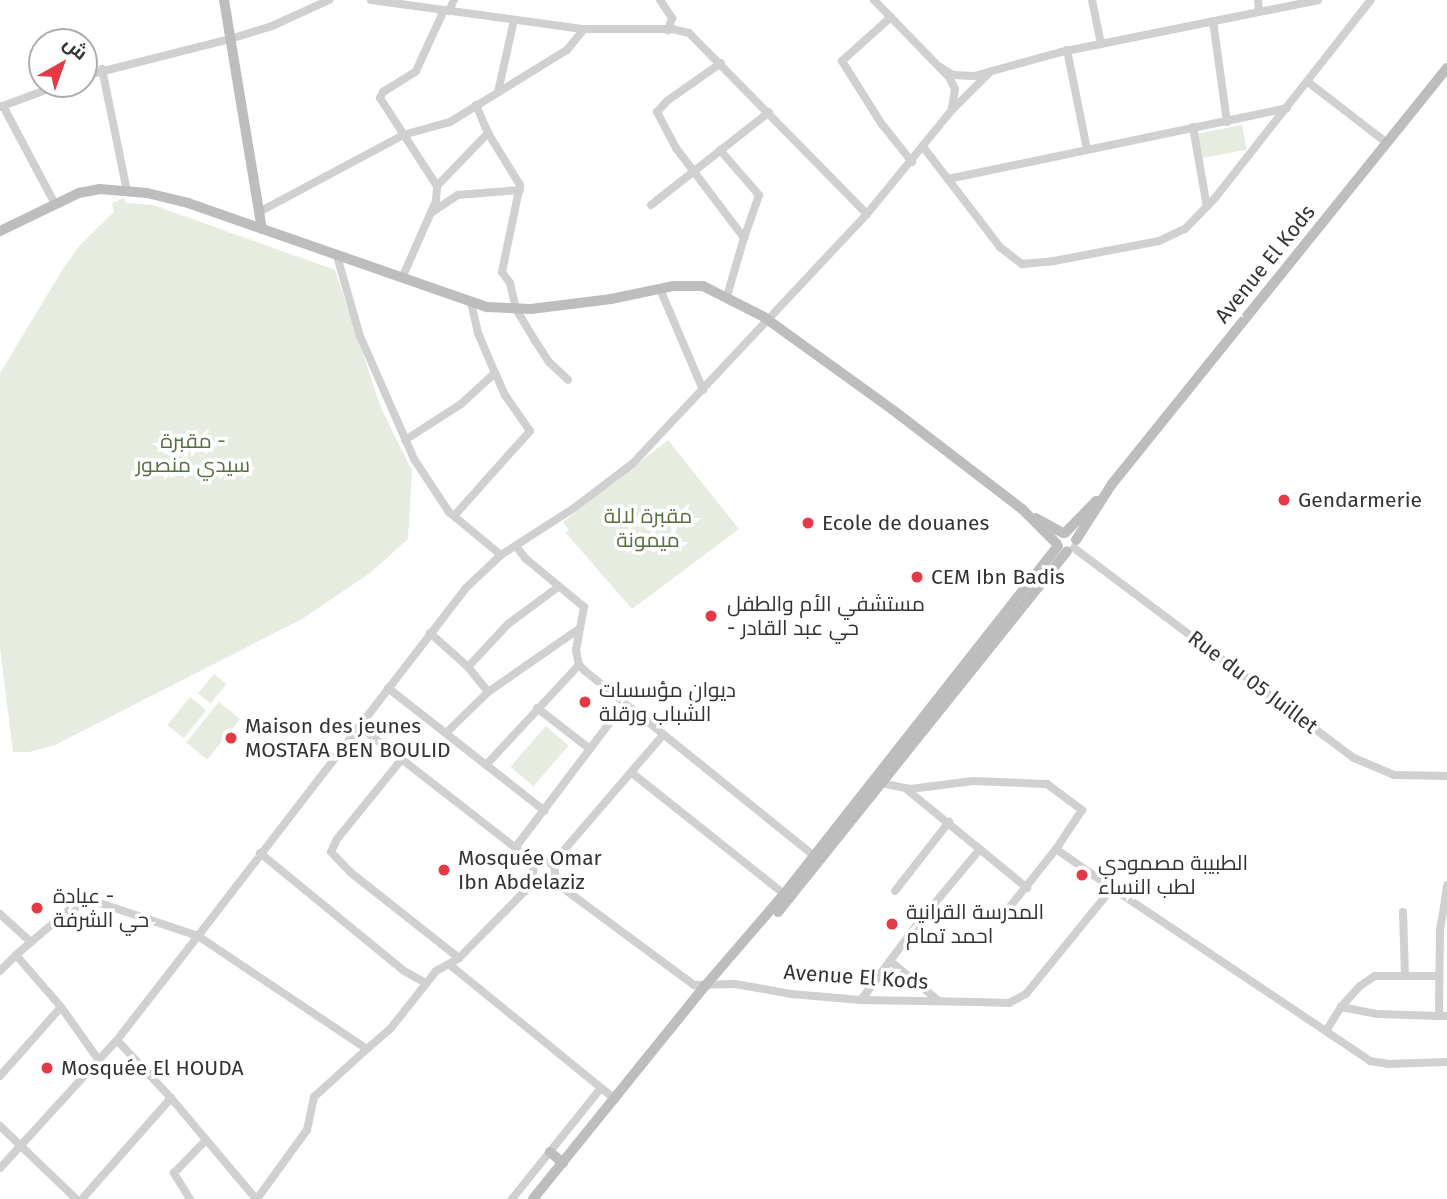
<!DOCTYPE html>
<html>
<head>
<meta charset="utf-8">
<style>
  body { margin:0 }
  #map { position:relative; width:1447px; height:1199px; overflow:hidden; background:#fff; font-family:"Fira Sans",Cairo,sans-serif }
  div>[style] { position:absolute }
  [style*='--x'] { left:calc(var(--x)*1px); top:calc(var(--y)*1px); width:calc(var(--w)*1px); rotate:calc(var(--a)*1deg) }
  .green>* { inset:0; background:#e6ecdf; transform-origin:0 0 }
  .street>* { height:8px; margin:-4px; padding:0 4px; transform-origin:4px; border-radius:4px; background:#d0d0d0 }
  .street>.ring { margin:-4px; padding:0; box-sizing:content-box; background:none; border:8px solid #d0d0d0; border-radius:50% }
  .secondary>* { height:10px; margin:-5px; padding:0 5px; transform-origin:5px; border-radius:5px; background:#bdbdbd }
  .dots>* { width:19px; height:19px; translate:-50% -50%; box-sizing:border-box; border:4px solid #fff; border-radius:50% }
  span { translate:-50% -50%; white-space:nowrap; text-align:center; line-height:1.15; -webkit-text-stroke:7px #fff; paint-order:stroke }
  .street-label { font-size:21px; color:#333 }
  .park-label { font-size:21px; color:#56703f }
  .poi-label { font-size:21px; color:#333 }
  .left { translate:0 -50%; text-align:left }
  .north { position:absolute; left:28px; top:28px; width:70px; height:70px; box-sizing:border-box; background:#fff; border:2px solid #adadad; border-radius:50%; rotate:40deg; font-size:19px; font-weight:700; line-height:28px; text-align:center; color:#333 }
  .north::after { content:''; display:block; margin:auto; width:24px; height:32px; background:#e63946; clip-path:polygon(50% 0,100% 100%,50% 72%,0 100%) }
</style>
</head>
<body>
<div id="map">
  <div class="green">
    <div style="left:1242px;top:125px;width:25px;height:48px;rotate:79deg"></div>
    <div style="clip-path:polygon(124px 198px,126px 203px,153px 205px,335px 270px,381px 408px,412px 471px,408px 539px,370px 573px,302px 619px,55px 745px,29px 752px,13px 752px,0 648px,0 373px,63px 269px,80px 245px,114px 212px,112px 203px)"></div>
    <div style="clip-path:polygon(668px 440px,739px 529px,632px 609px,566px 533px,569px 530px,563px 522px)"></div>
    <div style="left:214px;top:674px;width:16px;height:25px;rotate:40deg"></div>
    <div style="left:190px;top:697px;width:21px;height:36px;rotate:39deg"></div>
    <div style="left:219px;top:702px;width:27px;height:52px;rotate:39deg"></div>
    <div style="left:546px;top:726px;width:30px;height:54px;rotate:41deg"></div>
  </div>
  <div class="street">
    <div style="--x:371;--y:0;--w:215;--a:7.8"></div>
    <div style="--x:584;--y:29;--w:88;--a:0"></div>
    <div style="--x:672;--y:29;--w:17;--a:13"></div>
    <div style="--x:689;--y:33;--w:254;--a:45.5"></div>
    <div style="--x:867;--y:214;--w:343;--a:133.2"></div>
    <div style="--x:632;--y:464;--w:73;--a:142.8"></div>
    <div style="--x:574;--y:508;--w:87;--a:147.2"></div>
    <div style="--x:501;--y:555;--w:48;--a:136.7"></div>
    <div style="--x:466;--y:588;--w:439;--a:127.6"></div>
    <div style="--x:198;--y:936;--w:203;--a:33.8"></div>
    <div style="--x:367;--y:1049;--w:32;--a:-41"></div>
    <div style="--x:391;--y:1028;--w:73;--a:-51.7"></div>
    <div style="--x:436;--y:971;--w:26;--a:-29"></div>
    <div style="--x:459;--y:958;--w:110;--a:-45.4"></div>
    <div style="--x:660;--y:0;--w:22;--a:56"></div>
    <div style="--x:672;--y:18;--w:13;--a:108"></div>
    <div style="--x:874;--y:0;--w:107;--a:45.8"></div>
    <div style="--x:949;--y:77;--w:13;--a:63"></div>
    <div style="--x:955;--y:89;--w:19;--a:99"></div>
    <div style="--x:1092;--y:0;--w:45;--a:78.4"></div>
    <div style="--x:1258;--y:0;--w:11;--a:85"></div>
    <div style="--x:449;--y:11;--w:12;--a:-66"></div>
    <div style="--x:891;--y:17;--w:66;--a:138.1"></div>
    <div style="--x:842;--y:61;--w:73;--a:57.8"></div>
    <div style="--x:881;--y:123;--w:50;--a:51.5"></div>
    <div style="--x:1213;--y:21;--w:102;--a:82.1"></div>
    <div style="--x:1067;--y:50;--w:101;--a:78.6"></div>
    <div style="--x:721;--y:63;--w:66;--a:144.9"></div>
    <div style="--x:667;--y:101;--w:15;--a:132"></div>
    <div style="--x:657;--y:112;--w:41;--a:62.2"></div>
    <div style="--x:676;--y:148;--w:113;--a:52.9"></div>
    <div style="--x:744;--y:238;--w:60;--a:106.3"></div>
    <div style="--x:940;--y:67;--w:15;--a:32"></div>
    <div style="--x:953;--y:75;--w:21;--a:3"></div>
    <div style="--x:974;--y:76;--w:90;--a:-15.4"></div>
    <div style="--x:1061;--y:52;--w:262;--a:-11.4"></div>
    <div style="--x:102;--y:69;--w:125;--a:78.4"></div>
    <div style="--x:84;--y:76;--w:151;--a:-14.2"></div>
    <div style="--x:230;--y:39;--w:44;--a:-17.2"></div>
    <div style="--x:272;--y:26;--w:63;--a:-24.5"></div>
    <div style="--x:1308;--y:82;--w:100;--a:37.7"></div>
    <div style="--x:498;--y:92;--w:74;--a:-77.5"></div>
    <div style="--x:476;--y:105;--w:30;--a:67"></div>
    <div style="--x:488;--y:133;--w:61;--a:58.4"></div>
    <div style="--x:520;--y:185;--w:89;--a:101.7"></div>
    <div style="--x:502;--y:272;--w:14;--a:54"></div>
    <div style="--x:510;--y:283;--w:27;--a:77"></div>
    <div style="--x:516;--y:309;--w:35;--a:59"></div>
    <div style="--x:534;--y:339;--w:27;--a:57"></div>
    <div style="--x:549;--y:362;--w:26;--a:43"></div>
    <div style="--x:3;--y:106;--w:111;--a:62"></div>
    <div style="--x:0;--y:107;--w:66;--a:-20.4"></div>
    <div style="--x:1193;--y:127;--w:81;--a:80.1"></div>
    <div style="--x:924;--y:148;--w:125;--a:52.5"></div>
    <div style="--x:1000;--y:247;--w:28;--a:38"></div>
    <div style="--x:1022;--y:264;--w:32;--a:-5"></div>
    <div style="--x:1054;--y:261;--w:107;--a:-10.8"></div>
    <div style="--x:1159;--y:241;--w:29;--a:-25"></div>
    <div style="--x:1185;--y:229;--w:43;--a:-45.9"></div>
    <div style="--x:1215;--y:198;--w:252;--a:-51.8"></div>
    <div style="--x:720;--y:150;--w:60;--a:49.1"></div>
    <div style="--x:759;--y:195;--w:46;--a:109.2"></div>
    <div style="--x:948;--y:179;--w:346;--a:-11.8"></div>
    <div style="--x:437;--y:186;--w:74;--a:-46.1"></div>
    <div style="--x:651;--y:205;--w:150;--a:-38.2"></div>
    <div style="--x:259;--y:212;--w:163;--a:-28.1"></div>
    <div style="--x:403;--y:135;--w:49;--a:-15.5"></div>
    <div style="--x:450;--y:122;--w:137;--a:-31.6"></div>
    <div style="--x:567;--y:50;--w:27;--a:-51"></div>
    <div style="--x:431;--y:213;--w:32;--a:-34"></div>
    <div style="--x:458;--y:195;--w:62;--a:-4.6"></div>
    <div style="--x:867;--y:214;--w:133;--a:-50.8"></div>
    <div style="--x:951;--y:111;--w:54;--a:-45"></div>
    <div style="--x:337;--y:256;--w:83;--a:74"></div>
    <div style="--x:360;--y:336;--w:134;--a:66.3"></div>
    <div style="--x:414;--y:459;--w:64;--a:56.6"></div>
    <div style="--x:449;--y:512;--w:67;--a:39.6"></div>
    <div style="--x:402;--y:278;--w:84;--a:-66.2"></div>
    <div style="--x:436;--y:201;--w:15;--a:-86"></div>
    <div style="--x:437;--y:186;--w:105;--a:-122.9"></div>
    <div style="--x:380;--y:98;--w:7;--a:-63"></div>
    <div style="--x:383;--y:92;--w:39;--a:-32"></div>
    <div style="--x:416;--y:71;--w:67;--a:-65.3"></div>
    <div style="--x:660;--y:289;--w:110;--a:66.9"></div>
    <div style="--x:405;--y:440;--w:67;--a:-32.7"></div>
    <div style="--x:461;--y:404;--w:46;--a:-42.4"></div>
    <div style="--x:454;--y:516;--w:114;--a:-48.2"></div>
    <div style="--x:530;--y:431;--w:44;--a:-124.8"></div>
    <div style="--x:505;--y:395;--w:24;--a:-114"></div>
    <div style="--x:495;--y:373;--w:43;--a:-113"></div>
    <div style="--x:478;--y:333;--w:31;--a:-103"></div>
    <div style="--x:516;--y:546;--w:15;--a:53"></div>
    <div style="--x:525;--y:558;--w:77;--a:39.7"></div>
    <div style="--x:584;--y:607;--w:44;--a:100.5"></div>
    <div style="--x:576;--y:650;--w:15;--a:79"></div>
    <div style="--x:579;--y:665;--w:8;--a:45"></div>
    <div style="--x:585;--y:671;--w:299;--a:38.9"></div>
    <div style="--x:1074;--y:548;--w:350;--a:36.9"></div>
    <div style="--x:1354;--y:758;--w:43;--a:23"></div>
    <div style="--x:1394;--y:775;--w:53;--a:1.1"></div>
    <div style="--x:430;--y:633;--w:51;--a:41.8"></div>
    <div style="--x:468;--y:667;--w:32;--a:51"></div>
    <div style="--x:488;--y:692;--w:111;--a:-34.7"></div>
    <div style="--x:468;--y:667;--w:59;--a:-47.1"></div>
    <div style="--x:508;--y:624;--w:62;--a:-36.5"></div>
    <div style="--x:388;--y:688;--w:199;--a:38.1"></div>
    <div style="--x:537;--y:708;--w:67;--a:37.7"></div>
    <div style="--x:359;--y:726;--w:224;--a:37.9"></div>
    <div style="--x:446;--y:733;--w:59;--a:-44.3"></div>
    <div style="--x:402;--y:759;--w:103;--a:129.1"></div>
    <div style="--x:337;--y:839;--w:14;--a:115"></div>
    <div style="--x:331;--y:852;--w:28;--a:46"></div>
    <div style="--x:350;--y:872;--w:139;--a:38.3"></div>
    <div style="--x:486;--y:765;--w:137;--a:-47.1"></div>
    <div style="--x:632;--y:773;--w:194;--a:38.5"></div>
    <div style="--x:877;--y:782;--w:34;--a:12"></div>
    <div style="--x:910;--y:789;--w:64;--a:-7.1"></div>
    <div style="--x:974;--y:781;--w:73;--a:2.4"></div>
    <div style="--x:1047;--y:784;--w:44;--a:36.6"></div>
    <div style="--x:1082;--y:810;--w:47;--a:123.7"></div>
    <div style="--x:1056;--y:849;--w:68;--a:34.9"></div>
    <div style="--x:905;--y:788;--w:158;--a:39.3"></div>
    <div style="--x:515;--y:848;--w:181;--a:-52.9"></div>
    <div style="--x:260;--y:853;--w:186;--a:39.3"></div>
    <div style="--x:404;--y:971;--w:25;--a:29"></div>
    <div class="ring" style="left:533px;top:861px;width:14px;height:14px"></div>
    <div style="--x:552;--y:864;--w:170;--a:-49.3"></div>
    <div style="--x:552;--y:880;--w:177;--a:36.5"></div>
    <div style="--x:694;--y:985;--w:41;--a:-1.4"></div>
    <div style="--x:735;--y:984;--w:57;--a:10.1"></div>
    <div style="--x:791;--y:994;--w:70;--a:4.9"></div>
    <div style="--x:861;--y:1000;--w:117;--a:1"></div>
    <div style="--x:978;--y:1002;--w:31;--a:2"></div>
    <div style="--x:1009;--y:1003;--w:19;--a:-28"></div>
    <div style="--x:1026;--y:994;--w:136;--a:-50.9"></div>
    <div style="--x:1112;--y:888;--w:311;--a:33.8"></div>
    <div style="--x:1370;--y:1061;--w:18;--a:9"></div>
    <div style="--x:1388;--y:1064;--w:59;--a:-1.9"></div>
    <div style="--x:895;--y:891;--w:88;--a:-52"></div>
    <div style="--x:1444;--y:907;--w:22;--a:-82"></div>
    <div style="--x:1447;--y:907;--w:3;--a:180"></div>
    <div style="--x:1444;--y:907;--w:23;--a:100"></div>
    <div style="--x:1440;--y:930;--w:86;--a:90.7"></div>
    <div style="--x:1439;--y:1016;--w:8;--a:0"></div>
    <div style="--x:1403;--y:912;--w:63;--a:88.2"></div>
    <div style="--x:0;--y:914;--w:42;--a:42.1"></div>
    <div style="--x:31;--y:942;--w:50;--a:-40.1"></div>
    <div style="--x:69;--y:910;--w:27;--a:-20"></div>
    <div style="--x:94;--y:901;--w:110;--a:18.6"></div>
    <div style="--x:198;--y:936;--w:132;--a:127.9"></div>
    <div style="--x:117;--y:1040;--w:173;--a:132.4"></div>
    <div style="--x:1000;--y:919;--w:90;--a:-51.3"></div>
    <div style="--x:31;--y:942;--w:20;--a:139"></div>
    <div style="--x:16;--y:955;--w:69;--a:49.1"></div>
    <div style="--x:61;--y:1007;--w:64;--a:54.6"></div>
    <div style="--x:890;--y:961;--w:63;--a:39.2"></div>
    <div style="--x:450;--y:965;--w:213;--a:39.1"></div>
    <div style="--x:0;--y:971;--w:23;--a:-45"></div>
    <div style="--x:861;--y:1000;--w:97;--a:-53.4"></div>
    <div style="--x:919;--y:922;--w:95;--a:-50.1"></div>
    <div style="--x:1341;--y:1007;--w:28;--a:-48"></div>
    <div style="--x:1360;--y:986;--w:18;--a:-34"></div>
    <div style="--x:1375;--y:976;--w:64;--a:0"></div>
    <div style="--x:1326;--y:1031;--w:28;--a:-58"></div>
    <div style="--x:1341;--y:1007;--w:37;--a:11"></div>
    <div style="--x:1377;--y:1014;--w:62;--a:1.8"></div>
    <div style="--x:0;--y:1076;--w:92;--a:-48.5"></div>
    <div style="--x:171;--y:1098;--w:132;--a:49.9"></div>
    <div style="--x:0;--y:1126;--w:105;--a:43.8"></div>
    <div style="--x:82;--y:1199;--w:135;--a:-48.6"></div>
    <div style="--x:171;--y:1098;--w:79;--a:-133"></div>
    <div style="--x:190;--y:1199;--w:31;--a:-122"></div>
    <div style="--x:174;--y:1173;--w:46;--a:-45.9"></div>
    <div style="--x:257;--y:1199;--w:85;--a:-54.1"></div>
    <div style="--x:307;--y:1130;--w:34;--a:-78"></div>
    <div style="--x:314;--y:1097;--w:72;--a:-42.2"></div>
    <div style="--x:512;--y:1199;--w:142;--a:-51.3"></div>
  </div>
  <div class="secondary">
    <div style="--x:224;--y:0;--w:232;--a:80.6"></div>
    <div style="--x:0;--y:231;--w:88;--a:-25.7"></div>
    <div style="--x:79;--y:193;--w:21;--a:-11"></div>
    <div style="--x:100;--y:189;--w:47;--a:4.9"></div>
    <div style="--x:147;--y:193;--w:42;--a:13.7"></div>
    <div style="--x:188;--y:203;--w:317;--a:19.2"></div>
    <div style="--x:487;--y:307;--w:44;--a:2.6"></div>
    <div style="--x:531;--y:309;--w:81;--a:-7.1"></div>
    <div style="--x:611;--y:299;--w:63;--a:-11.8"></div>
    <div style="--x:673;--y:286;--w:30;--a:0"></div>
    <div style="--x:703;--y:286;--w:68;--a:26.9"></div>
    <div style="--x:764;--y:317;--w:159;--a:35.8"></div>
    <div style="--x:893;--y:410;--w:163;--a:37.5"></div>
    <div style="--x:1022;--y:509;--w:49;--a:45"></div>
    <div style="--x:1036;--y:518;--w:31;--a:29"></div>
    <div style="--x:1065;--y:533;--w:45;--a:-45.9"></div>
    <div style="--x:1076;--y:540;--w:67;--a:-57.3"></div>
    <div style="--x:1112;--y:484;--w:534;--a:-51.16"></div>
    <div style="--x:778;--y:912;--w:462;--a:-51.3"></div>
    <div style="--x:550;--y:1152;--w:17;--a:40"></div>
    <div style="--x:533;--y:1199;--w:274;--a:-51.1"></div>
    <div style="--x:705;--y:986;--w:121;--a:-49.3"></div>
    <div style="--x:784;--y:894;--w:443;--a:-51.8"></div>
  </div>
  <div class="dots">
    <div style="left:1284px;top:500px;background:#e63946"></div>
    <div style="left:808px;top:523px;background:#e63946"></div>
    <div style="left:917px;top:577px;background:#e63946"></div>
    <div style="left:711px;top:616px;background:#e63946"></div>
    <div style="left:585px;top:702px;background:#e63946"></div>
    <div style="left:231px;top:738px;background:#e63946"></div>
    <div style="left:444px;top:870px;background:#e63946"></div>
    <div style="left:1082px;top:875px;background:#e63946"></div>
    <div style="left:37px;top:908px;background:#e63946"></div>
    <div style="left:892px;top:924px;background:#e63946"></div>
    <div style="left:47px;top:1068px;background:#e63946"></div>
  </div>
  <div class="street-label">
    <span style="left:1265px;top:264px;rotate:-51deg">Avenue El Kods</span>
    <span style="left:1253px;top:682px;rotate:37deg">Rue du 05 Juillet</span>
    <span style="left:856px;top:977px;rotate:4deg">Avenue El Kods</span>
  </div>
  <div class="park-label">
    <span style="left:193px;top:453px">مقبرة -<br>سيدي منصور</span>
    <span style="left:648px;top:528px">مقبرة لالة<br>ميمونة</span>
  </div>
  <div class="poi-label">
    <span class="left" style="left:1298px;top:500px">Gendarmerie</span>
    <span class="left" style="left:822px;top:523px">Ecole de douanes</span>
    <span class="left" style="left:931px;top:577px">CEM Ibn Badis</span>
    <span class="left" style="left:727px;top:616px">مستشفي الأم والطفل<br>- حي عبد القادر</span>
    <span class="left" style="left:599px;top:702px">ديوان مؤسسات<br>الشباب ورقلة</span>
    <span class="left" style="left:245px;top:738px">Maison des jeunes<br>MOSTAFA BEN BOULID</span>
    <span class="left" style="left:458px;top:870px">Mosquée Omar<br>Ibn Abdelaziz</span>
    <span class="left" style="left:1098px;top:875px">الطبيبة مصمودي<br>لطب النساء</span>
    <span class="left" style="left:53px;top:908px">عيادة -<br>حي الشرفة</span>
    <span class="left" style="left:906px;top:924px">المدرسة القرانية<br>احمد تمام</span>
    <span class="left" style="left:61px;top:1068px">Mosquée El HOUDA</span>
  </div>
  <div class="north">ش</div>
</div>
</body>
</html>
